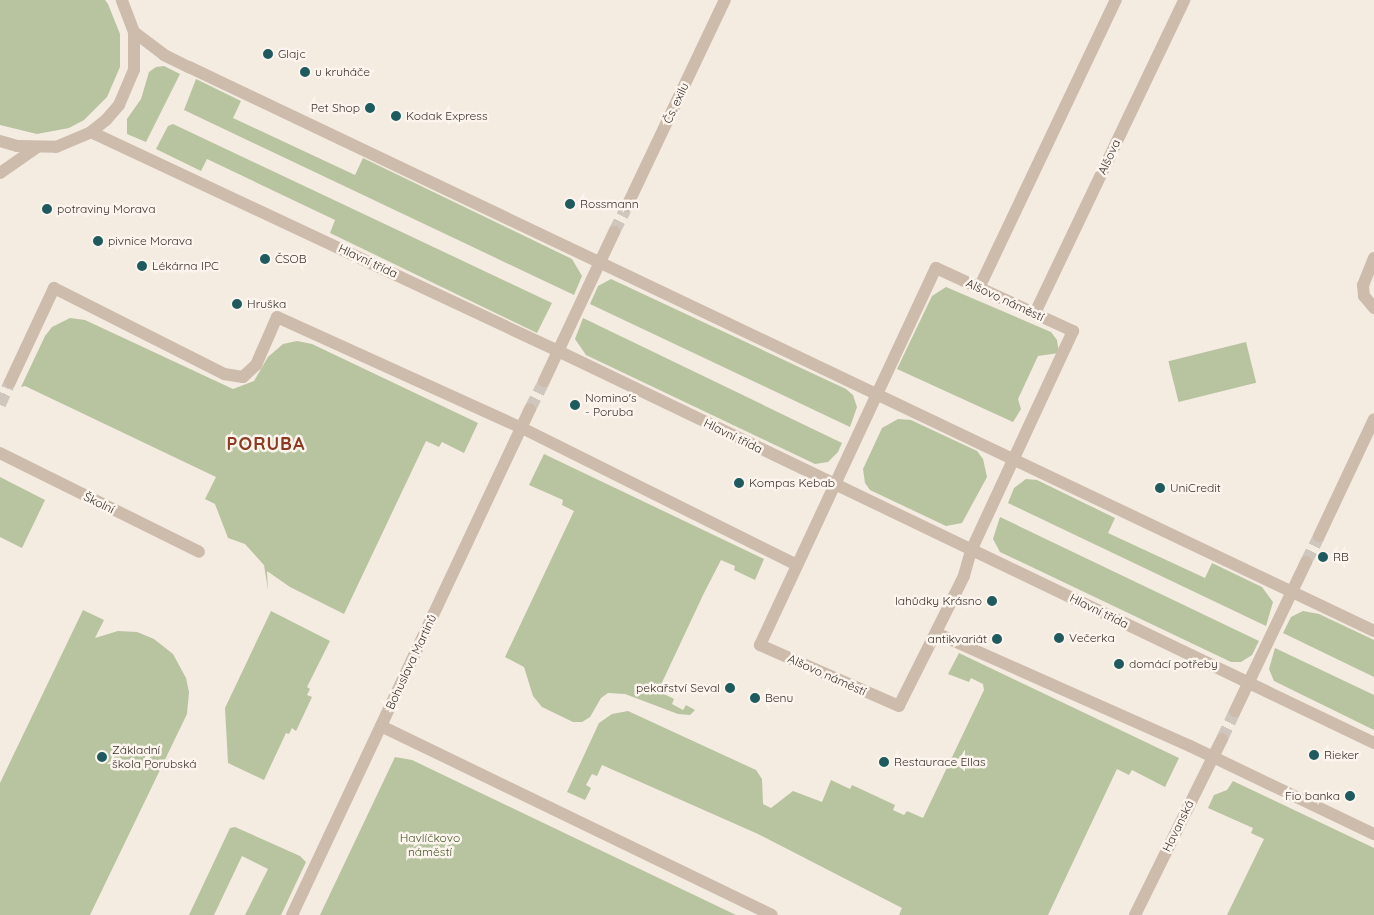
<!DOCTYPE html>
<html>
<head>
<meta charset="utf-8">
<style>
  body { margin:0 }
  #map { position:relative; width:1374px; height:915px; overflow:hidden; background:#f4ebe1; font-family:Quicksand,sans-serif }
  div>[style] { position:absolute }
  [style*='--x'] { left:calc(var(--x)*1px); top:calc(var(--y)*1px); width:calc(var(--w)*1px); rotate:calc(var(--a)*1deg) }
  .green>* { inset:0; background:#b8c4a0; transform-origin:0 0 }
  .street-tunnel>* { height:12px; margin-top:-6px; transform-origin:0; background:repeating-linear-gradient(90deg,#cfc6bd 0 12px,transparent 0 18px) }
  .street>* { height:12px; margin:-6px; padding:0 6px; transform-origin:6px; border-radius:6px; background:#cdbbac }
  .dots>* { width:14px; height:14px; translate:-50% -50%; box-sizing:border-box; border:2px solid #fbf5ee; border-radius:50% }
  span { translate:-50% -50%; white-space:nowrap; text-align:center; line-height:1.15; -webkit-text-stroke:5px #fbf5ee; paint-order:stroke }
  .poi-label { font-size:12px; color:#3b302b }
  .left { translate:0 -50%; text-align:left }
  .right { translate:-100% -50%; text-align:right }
  .street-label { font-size:12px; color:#3b302b }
  .park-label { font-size:12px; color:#4a5a2e }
  .district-label { font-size:18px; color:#8c3b22; font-weight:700; letter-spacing:1px }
</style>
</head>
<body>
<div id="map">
  <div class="green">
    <div style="clip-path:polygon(0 0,105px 0,108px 4px,120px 34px,120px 67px,107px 97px,84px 120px,69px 128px,37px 134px,0 125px)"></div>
    <div style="clip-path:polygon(164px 66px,180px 74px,146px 142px,127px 134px,127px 119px,141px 99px,149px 72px,156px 67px)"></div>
    <div style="clip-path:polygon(196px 79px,241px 101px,233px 118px,355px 175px,363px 158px,572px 259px,582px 276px,574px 295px,184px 110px)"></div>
    <div style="clip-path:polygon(173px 124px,552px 303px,537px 333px,330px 233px,335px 220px,207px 159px,201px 171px,156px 149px,168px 126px)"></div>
    <div style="clip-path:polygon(611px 279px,846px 389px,853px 395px,857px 407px,850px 427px,590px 304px,598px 286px)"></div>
    <div style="clip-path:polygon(946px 287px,1051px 332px,1057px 340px,1059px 353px,1038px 356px,1018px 399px,1021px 409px,1013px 422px,897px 369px,932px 296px)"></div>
    <div style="clip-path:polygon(70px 318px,85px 320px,233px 389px,254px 381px,268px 357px,283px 344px,297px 341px,312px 344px,478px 423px,464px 453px,442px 442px,439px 447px,426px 441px,344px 614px,290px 587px,267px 571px,268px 590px,264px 565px,245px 544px,228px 538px,215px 504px,205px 499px,216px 477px,25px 386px,21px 387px,45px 336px,52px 327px)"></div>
    <div style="clip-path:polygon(583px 318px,842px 443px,838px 452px,828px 462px,815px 464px,586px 355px,575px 339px)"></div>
    <div style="left:1246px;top:342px;width:42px;height:80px;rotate:76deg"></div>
    <div style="clip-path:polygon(898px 419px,911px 420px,977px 451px,983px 459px,987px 477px,962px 523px,946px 526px,870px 490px,865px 483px,863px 469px,882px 428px)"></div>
    <div style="clip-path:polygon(544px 454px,764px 559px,755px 580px,734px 570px,735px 566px,721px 560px,704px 593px,658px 691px,674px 699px,672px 704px,683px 710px,686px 705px,695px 710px,690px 715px,678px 714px,625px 694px,608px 693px,601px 698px,590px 717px,582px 722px,573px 722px,542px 707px,533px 696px,524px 667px,505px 657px,574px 511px,562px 505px,563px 500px,529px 485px)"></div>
    <div style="clip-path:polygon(0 477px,45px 500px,22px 548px,0 537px)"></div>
    <div style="clip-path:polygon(1026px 479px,1037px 480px,1115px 518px,1108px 533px,1205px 578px,1212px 563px,1262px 587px,1273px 602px,1266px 626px,1008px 503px,1014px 488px)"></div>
    <div style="clip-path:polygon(1000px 517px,1259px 641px,1252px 655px,1241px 662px,1231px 662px,1000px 552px,993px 539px)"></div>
    <div style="clip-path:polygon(83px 610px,104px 620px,95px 638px,118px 631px,137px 632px,154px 639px,173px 654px,186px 678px,189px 692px,187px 714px,90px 915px,0 915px,0 783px)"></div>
    <div style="clip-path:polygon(271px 611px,330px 641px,307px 687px,310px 689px,307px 695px,312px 697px,296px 731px,292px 728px,289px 734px,286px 733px,264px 780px,228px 763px,225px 708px)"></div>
    <div style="clip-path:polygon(1303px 611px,1319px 614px,1374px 640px,1374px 677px,1283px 633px,1291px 617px)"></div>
    <div style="clip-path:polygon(1275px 648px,1374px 695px,1374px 730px,1274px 681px,1269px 669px)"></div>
    <div style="clip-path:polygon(959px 653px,1179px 758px,1165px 787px,1132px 770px,1129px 775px,1117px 769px,1048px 915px,899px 915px,902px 908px,758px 834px,602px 765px,597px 776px,592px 774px,586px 785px,591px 788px,585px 800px,567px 792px,599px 723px,612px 714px,628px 711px,756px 770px,762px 779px,763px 804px,771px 808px,793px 791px,822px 802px,831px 780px,850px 789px,852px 785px,895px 805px,893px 810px,904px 815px,907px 811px,923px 818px,984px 690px,983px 684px,971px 678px,969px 682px,948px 674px)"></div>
    <div style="clip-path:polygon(395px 757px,412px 760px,736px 915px,320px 915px)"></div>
    <div style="clip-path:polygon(1233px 781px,1374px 848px,1374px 915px,1227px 915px,1264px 839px,1251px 833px,1253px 828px,1208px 808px,1214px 795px,1227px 790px)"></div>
    <div style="clip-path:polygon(235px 827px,300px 856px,306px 862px,281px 915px,245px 915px,268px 869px,242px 856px,214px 915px,189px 915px,230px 828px)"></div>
  </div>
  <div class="street-tunnel">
    <div style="--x:614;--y:232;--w:29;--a:-63"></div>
    <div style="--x:0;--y:405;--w:25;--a:-67"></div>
    <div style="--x:530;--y:409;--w:31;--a:-63"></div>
    <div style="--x:1306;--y:562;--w:29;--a:-63"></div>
    <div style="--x:1222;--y:739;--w:31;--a:-65"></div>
  </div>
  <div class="street">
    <div style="--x:134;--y:32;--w:38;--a:37"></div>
    <div style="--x:164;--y:55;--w:28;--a:26"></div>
    <div style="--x:189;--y:67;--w:1312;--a:25.45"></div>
    <div style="--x:91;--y:132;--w:516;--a:25.12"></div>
    <div style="--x:558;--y:351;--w:905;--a:25.66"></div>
    <div style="--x:0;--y:141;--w:18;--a:16"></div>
    <div style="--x:17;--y:146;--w:39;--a:1"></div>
    <div style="--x:56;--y:147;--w:38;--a:-23"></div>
    <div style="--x:91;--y:132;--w:19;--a:-39"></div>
    <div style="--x:106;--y:120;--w:20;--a:-49"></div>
    <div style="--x:119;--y:105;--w:38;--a:-67"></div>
    <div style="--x:134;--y:70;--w:38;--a:-90"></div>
    <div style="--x:134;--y:32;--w:34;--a:-111"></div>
    <div style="--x:0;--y:173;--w:44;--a:-34.8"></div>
    <div style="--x:627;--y:206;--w:228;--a:-64.6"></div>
    <div style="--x:1374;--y:258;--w:29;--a:112"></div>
    <div style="--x:1363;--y:285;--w:11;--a:85"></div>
    <div style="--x:1364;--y:296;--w:16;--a:50"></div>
    <div style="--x:936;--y:268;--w:151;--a:24.7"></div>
    <div style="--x:1073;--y:331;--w:242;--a:114.9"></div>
    <div style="--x:971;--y:551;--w:26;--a:106"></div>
    <div style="--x:964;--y:576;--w:145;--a:116.6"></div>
    <div style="--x:899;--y:706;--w:152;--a:-156.3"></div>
    <div style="--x:760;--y:645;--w:416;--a:-65"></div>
    <div style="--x:979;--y:288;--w:319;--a:-64.6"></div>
    <div style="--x:1035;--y:313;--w:347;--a:-64.5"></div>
    <div style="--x:544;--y:381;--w:165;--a:-64.8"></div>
    <div style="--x:10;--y:382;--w:104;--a:-64.9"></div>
    <div style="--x:54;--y:288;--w:191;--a:26.8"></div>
    <div style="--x:224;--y:374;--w:19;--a:9"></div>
    <div style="--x:243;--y:377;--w:18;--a:-43"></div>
    <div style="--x:256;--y:365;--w:52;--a:-66.4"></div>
    <div style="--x:277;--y:317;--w:269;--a:24.4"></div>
    <div style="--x:522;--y:428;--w:307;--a:26.5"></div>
    <div style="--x:0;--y:453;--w:222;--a:26.4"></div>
    <div style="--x:1319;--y:536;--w:129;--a:-64.8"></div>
    <div style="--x:936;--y:633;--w:278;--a:24"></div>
    <div style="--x:1190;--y:746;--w:204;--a:25.6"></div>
    <div style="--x:1235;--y:711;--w:165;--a:-64.5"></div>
    <div style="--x:381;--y:726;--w:434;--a:25.8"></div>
    <div style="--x:292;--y:915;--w:559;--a:-64.81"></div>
    <div style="--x:1135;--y:915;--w:196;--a:-63.7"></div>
  </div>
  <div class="dots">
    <div style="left:268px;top:54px;background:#1f5a5e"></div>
    <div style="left:305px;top:72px;background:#1f5a5e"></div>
    <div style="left:370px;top:108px;background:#1f5a5e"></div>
    <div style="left:396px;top:116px;background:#1f5a5e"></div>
    <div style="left:570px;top:204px;background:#1f5a5e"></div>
    <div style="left:47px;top:209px;background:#1f5a5e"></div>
    <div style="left:98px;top:241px;background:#1f5a5e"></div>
    <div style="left:265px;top:259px;background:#1f5a5e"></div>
    <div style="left:142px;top:266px;background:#1f5a5e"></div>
    <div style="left:237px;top:304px;background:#1f5a5e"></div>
    <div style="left:575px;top:405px;background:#1f5a5e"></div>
    <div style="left:739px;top:483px;background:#1f5a5e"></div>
    <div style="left:1160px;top:488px;background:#1f5a5e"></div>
    <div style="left:1323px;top:557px;background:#1f5a5e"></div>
    <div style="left:992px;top:601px;background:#1f5a5e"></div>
    <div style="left:1059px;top:638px;background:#1f5a5e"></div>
    <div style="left:997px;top:639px;background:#1f5a5e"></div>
    <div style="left:1119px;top:664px;background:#1f5a5e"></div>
    <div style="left:730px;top:688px;background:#1f5a5e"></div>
    <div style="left:755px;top:698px;background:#1f5a5e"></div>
    <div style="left:1314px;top:755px;background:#1f5a5e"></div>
    <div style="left:102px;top:757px;background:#1f5a5e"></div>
    <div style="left:884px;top:762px;background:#1f5a5e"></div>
    <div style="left:1350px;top:796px;background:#1f5a5e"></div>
  </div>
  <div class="poi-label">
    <span class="left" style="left:278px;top:54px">Glajc</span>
    <span class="left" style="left:315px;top:72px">u kruháče</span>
    <span class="right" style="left:360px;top:108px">Pet Shop</span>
    <span class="left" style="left:406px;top:116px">Kodak Express</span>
    <span class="left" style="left:580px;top:204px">Rossmann</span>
    <span class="left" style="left:57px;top:209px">potraviny Morava</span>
    <span class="left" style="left:108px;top:241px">pivnice Morava</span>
    <span class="left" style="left:275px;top:259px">ČSOB</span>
    <span class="left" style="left:152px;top:266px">Lékárna IPC</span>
    <span class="left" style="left:247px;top:304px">Hruška</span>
    <span class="left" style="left:585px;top:405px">Nomino's<br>- Poruba</span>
    <span class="left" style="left:749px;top:483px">Kompas Kebab</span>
    <span class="left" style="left:1170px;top:488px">UniCredit</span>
    <span class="left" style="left:1333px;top:557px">RB</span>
    <span class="right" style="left:982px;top:601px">lahůdky Krásno</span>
    <span class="left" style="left:1069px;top:638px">Večerka</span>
    <span class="right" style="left:987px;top:639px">antikvariát</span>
    <span class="left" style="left:1129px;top:664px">domácí potřeby</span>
    <span class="right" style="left:720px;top:688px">pekařství Seval</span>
    <span class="left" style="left:765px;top:698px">Benu</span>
    <span class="left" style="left:112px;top:757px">Základní<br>škola Porubská</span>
    <span class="left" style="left:1324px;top:755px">Rieker</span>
    <span class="left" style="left:894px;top:762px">Restaurace Ellas</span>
    <span class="right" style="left:1340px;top:796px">Fio banka</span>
  </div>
  <div class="street-label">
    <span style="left:676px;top:103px;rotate:-65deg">Čs. exilu</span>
    <span style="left:1109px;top:157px;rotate:-65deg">Alšova</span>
    <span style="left:368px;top:261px;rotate:25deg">Hlavní třída</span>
    <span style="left:1005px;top:300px;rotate:25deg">Alšovo náměstí</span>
    <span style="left:733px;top:436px;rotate:26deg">Hlavní třída</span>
    <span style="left:99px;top:503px;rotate:26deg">Školní</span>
    <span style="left:1099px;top:611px;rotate:26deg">Hlavní třída</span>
    <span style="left:411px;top:662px;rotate:-65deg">Bohuslava Martinů</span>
    <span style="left:827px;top:675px;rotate:24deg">Alšovo náměstí</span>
    <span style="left:1178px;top:826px;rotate:-64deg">Havanská</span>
  </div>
  <div class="park-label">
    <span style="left:430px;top:845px">Havlíčkovo<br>náměstí</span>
  </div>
  <div class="district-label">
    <span style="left:266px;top:444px">PORUBA</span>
  </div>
</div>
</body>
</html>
